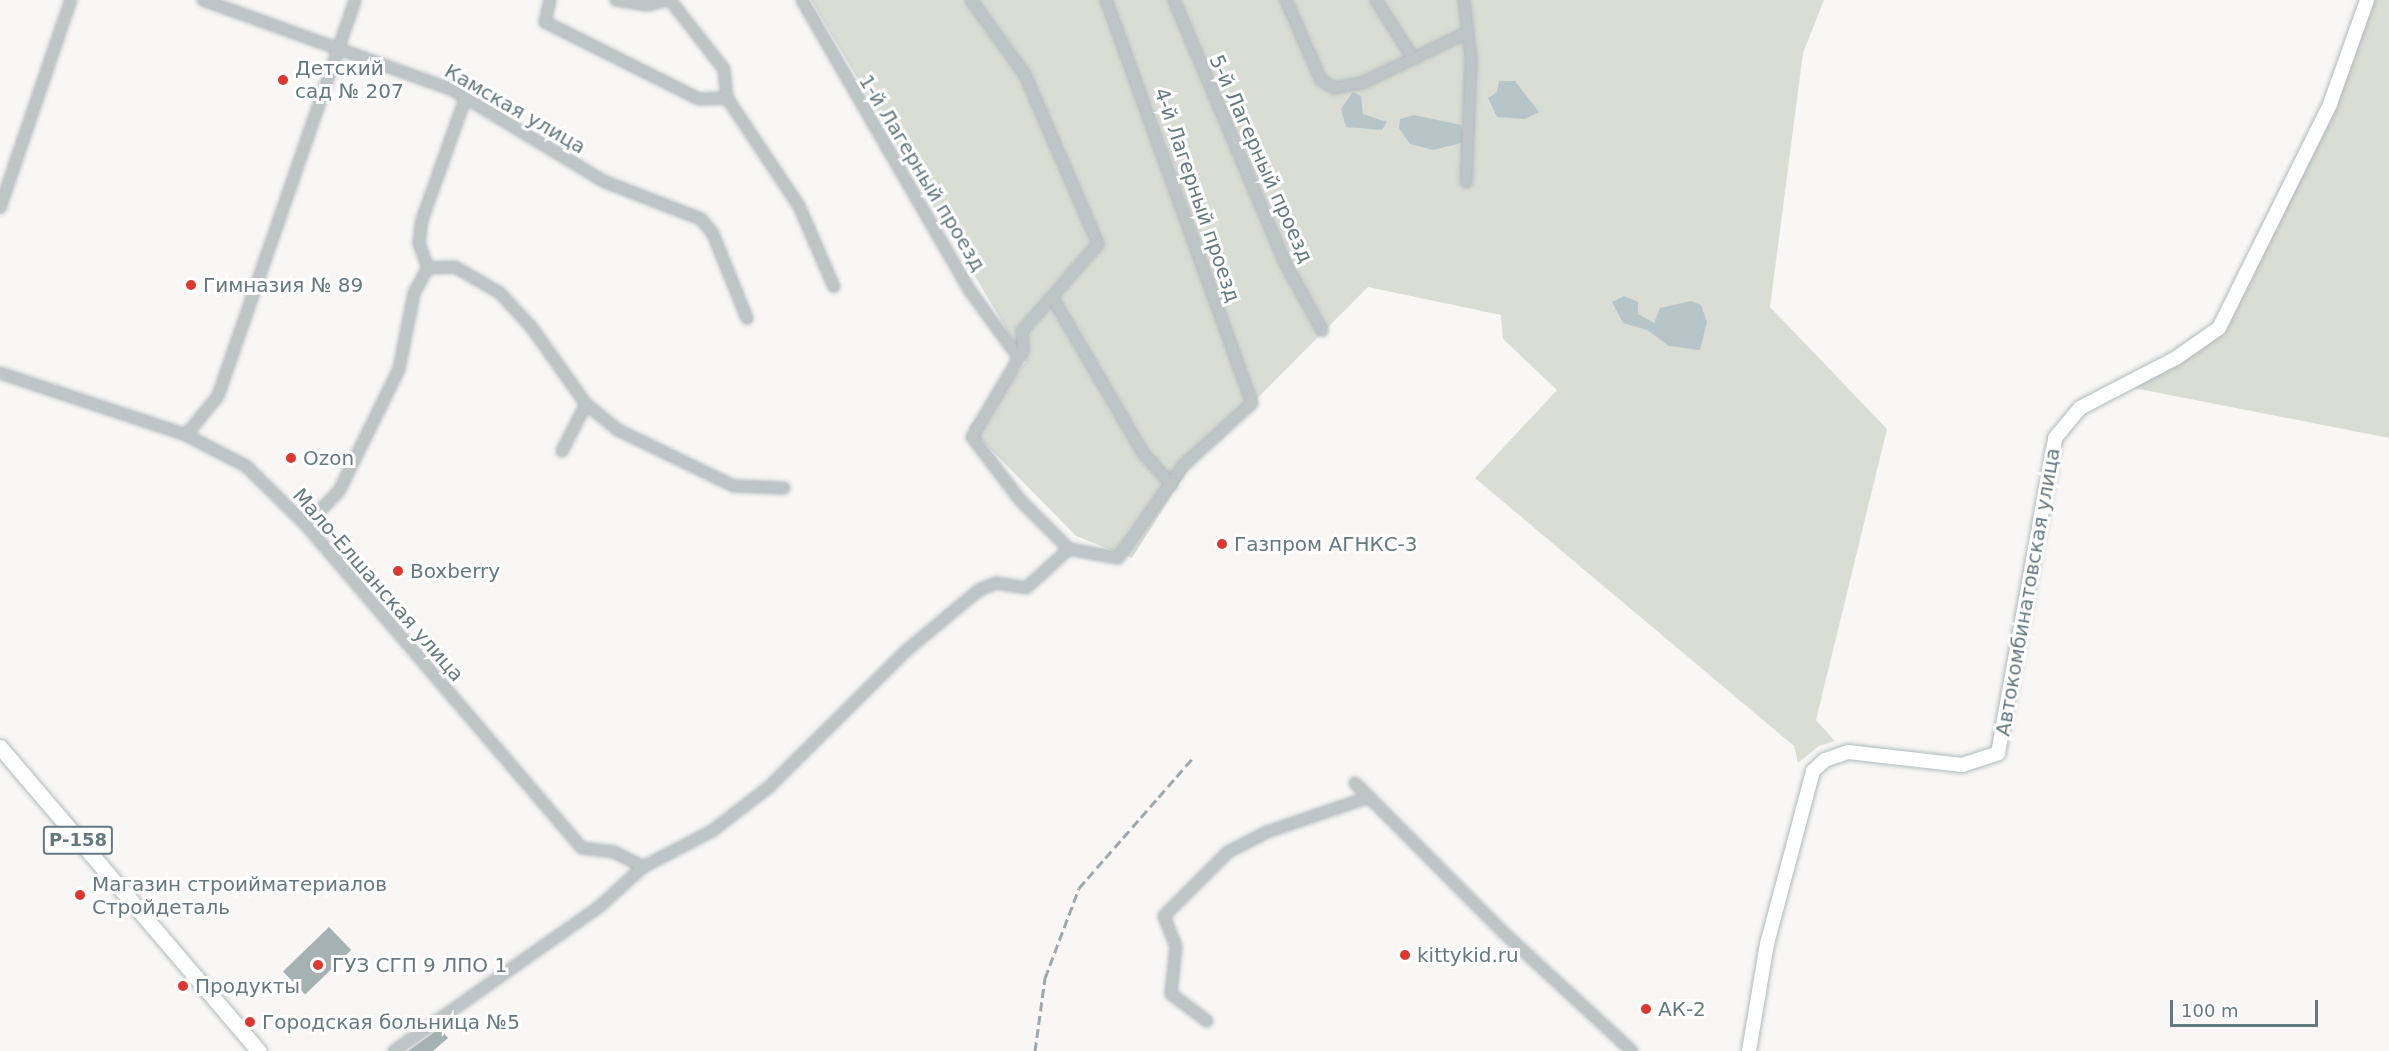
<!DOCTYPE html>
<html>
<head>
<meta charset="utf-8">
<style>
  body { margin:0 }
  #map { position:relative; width:2389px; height:1051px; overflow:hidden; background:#f8f7f5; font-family:"DejaVu Sans",sans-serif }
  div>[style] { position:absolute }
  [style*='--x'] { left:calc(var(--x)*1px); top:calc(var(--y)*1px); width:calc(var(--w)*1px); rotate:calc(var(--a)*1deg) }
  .green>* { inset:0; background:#d9ddd4 }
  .water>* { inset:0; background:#b6c6c8 }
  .building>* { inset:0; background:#a6b1b4; transform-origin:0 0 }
  .roads { filter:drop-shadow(0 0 2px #b1b9bc) drop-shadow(0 0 2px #b1b9bc) }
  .street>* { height:10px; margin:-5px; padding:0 5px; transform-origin:5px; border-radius:5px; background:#bec5c7 }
  .secondary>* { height:14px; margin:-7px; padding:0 7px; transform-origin:7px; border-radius:7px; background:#fff }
  .primary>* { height:15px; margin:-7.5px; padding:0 7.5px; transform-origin:7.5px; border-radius:7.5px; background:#fff }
  .rail>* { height:3px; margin-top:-1.5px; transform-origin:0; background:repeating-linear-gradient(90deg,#9ea8ac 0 9px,transparent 0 13.5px) }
  .dots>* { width:16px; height:16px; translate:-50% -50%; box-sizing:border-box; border:3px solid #fff; border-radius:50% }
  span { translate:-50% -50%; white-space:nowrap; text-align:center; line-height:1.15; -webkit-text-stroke:6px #fff; paint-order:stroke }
  .shield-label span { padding:2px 4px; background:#fff; border:2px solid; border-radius:4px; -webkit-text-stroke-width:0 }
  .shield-label { font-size:18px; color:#637980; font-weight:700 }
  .poi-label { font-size:20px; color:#637980 }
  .left { translate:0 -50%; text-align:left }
  .street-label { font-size:20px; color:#637980 }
  .scale { position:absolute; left:2170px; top:1000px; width:148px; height:27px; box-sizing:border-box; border:3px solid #637980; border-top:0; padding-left:8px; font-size:18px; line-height:21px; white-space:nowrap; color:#637980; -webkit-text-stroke:4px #fff; paint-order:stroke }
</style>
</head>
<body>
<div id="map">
  <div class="green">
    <div style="clip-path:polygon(811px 0,1824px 0,1803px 53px,1770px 307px,1887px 429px,1816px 720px,1835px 741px,1819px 746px,1798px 763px,1794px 746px,1475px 478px,1557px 390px,1503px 339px,1501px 315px,1368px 287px,1190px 466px,1132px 558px,1076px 536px,969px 427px,1026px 362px)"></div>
    <div style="clip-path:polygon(2367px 0,2389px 0,2389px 438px,2134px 388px,2129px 382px,2219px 328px,2291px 182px)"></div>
  </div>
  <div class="water">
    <div style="clip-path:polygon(1499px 81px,1515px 81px,1539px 112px,1525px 119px,1497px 117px,1488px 98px,1497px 92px)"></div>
    <div style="clip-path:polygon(1353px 92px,1361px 96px,1363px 114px,1387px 122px,1382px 130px,1346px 127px,1341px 109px)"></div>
    <div style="clip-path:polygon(1414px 115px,1461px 125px,1465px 142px,1433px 150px,1410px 144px,1399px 128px,1400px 119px)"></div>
    <div style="clip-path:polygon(1624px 296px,1638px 302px,1638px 314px,1654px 323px,1660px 308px,1691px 301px,1701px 305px,1707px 322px,1700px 350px,1669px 346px,1647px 330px,1623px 323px,1612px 302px)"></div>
  </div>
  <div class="building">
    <div style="left:329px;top:927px;width:32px;height:64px;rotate:46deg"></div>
    <div style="clip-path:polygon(440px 1028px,448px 1038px,433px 1051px,408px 1051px)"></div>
  </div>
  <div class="roads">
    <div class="street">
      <div style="--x:203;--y:0;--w:266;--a:19.8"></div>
      <div style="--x:453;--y:90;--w:175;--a:31.2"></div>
      <div style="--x:603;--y:181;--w:105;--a:21.2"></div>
      <div style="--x:701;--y:219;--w:19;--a:51"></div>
      <div style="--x:713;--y:234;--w:91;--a:68"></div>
      <div style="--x:550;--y:0;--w:23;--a:103"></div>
      <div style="--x:545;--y:22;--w:172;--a:26.6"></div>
      <div style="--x:699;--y:99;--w:28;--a:-2"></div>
      <div style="--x:616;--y:0;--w:32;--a:9"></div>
      <div style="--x:648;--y:5;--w:20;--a:-15"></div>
      <div style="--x:670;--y:0;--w:88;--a:52"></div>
      <div style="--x:724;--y:69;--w:29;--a:84"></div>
      <div style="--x:727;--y:98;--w:130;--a:56.3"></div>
      <div style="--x:799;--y:206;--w:88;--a:66.6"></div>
      <div style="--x:802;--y:0;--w:336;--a:60"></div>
      <div style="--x:970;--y:291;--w:83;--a:53.8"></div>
      <div style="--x:971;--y:0;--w:92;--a:54.2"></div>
      <div style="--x:1025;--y:75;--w:184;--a:66.6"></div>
      <div style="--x:1098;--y:244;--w:116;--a:131.1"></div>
      <div style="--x:1022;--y:331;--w:20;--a:87"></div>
      <div style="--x:1023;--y:351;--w:100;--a:120.7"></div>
      <div style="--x:972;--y:437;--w:81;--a:52.6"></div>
      <div style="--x:1021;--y:501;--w:68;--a:45"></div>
      <div style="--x:1069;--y:549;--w:50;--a:10.4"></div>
      <div style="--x:1118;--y:558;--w:113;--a:-54.8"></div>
      <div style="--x:1183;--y:466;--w:93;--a:-42.4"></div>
      <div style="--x:1252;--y:403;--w:429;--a:-109.9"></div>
      <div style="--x:1174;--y:0;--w:285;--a:67.1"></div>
      <div style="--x:1285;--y:263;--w:77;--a:61.1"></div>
      <div style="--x:1286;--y:0;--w:87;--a:66.4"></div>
      <div style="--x:1321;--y:80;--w:15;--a:32"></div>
      <div style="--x:1334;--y:88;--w:28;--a:-10"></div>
      <div style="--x:1362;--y:83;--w:118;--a:-25.7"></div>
      <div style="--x:1376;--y:0;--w:69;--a:57.5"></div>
      <div style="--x:1464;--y:0;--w:60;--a:83.3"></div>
      <div style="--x:1471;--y:60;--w:122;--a:92.3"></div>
      <div style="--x:0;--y:208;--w:220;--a:-71.2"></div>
      <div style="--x:428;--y:268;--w:27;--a:-2"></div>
      <div style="--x:455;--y:267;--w:52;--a:30"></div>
      <div style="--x:500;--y:293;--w:47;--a:47.6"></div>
      <div style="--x:532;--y:328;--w:93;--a:54.6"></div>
      <div style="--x:586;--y:404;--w:41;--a:39.1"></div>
      <div style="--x:618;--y:430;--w:129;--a:25.8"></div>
      <div style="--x:734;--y:486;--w:50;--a:2.3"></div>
      <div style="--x:1052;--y:297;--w:181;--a:59.7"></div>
      <div style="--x:1143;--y:453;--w:43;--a:47.8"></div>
      <div style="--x:0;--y:373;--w:196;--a:18.4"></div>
      <div style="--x:186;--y:435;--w:68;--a:27.3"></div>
      <div style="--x:246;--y:466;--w:84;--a:44.5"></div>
      <div style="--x:306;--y:525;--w:425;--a:49.5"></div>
      <div style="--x:582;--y:848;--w:32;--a:7"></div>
      <div style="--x:614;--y:852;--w:33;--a:27"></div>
      <div style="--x:186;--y:435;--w:50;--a:-50.6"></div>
      <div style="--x:218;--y:396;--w:419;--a:-70.9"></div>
      <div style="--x:562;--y:451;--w:53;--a:-62.9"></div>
      <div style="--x:306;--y:525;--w:47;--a:-45.9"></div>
      <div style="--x:339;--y:491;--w:136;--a:-63.8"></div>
      <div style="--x:399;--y:369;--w:77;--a:-78.8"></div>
      <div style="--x:414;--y:293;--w:29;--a:-61"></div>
      <div style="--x:428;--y:268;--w:27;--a:-110"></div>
      <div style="--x:419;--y:243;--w:23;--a:-83"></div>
      <div style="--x:422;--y:220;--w:128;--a:-70.4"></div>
      <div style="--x:1355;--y:783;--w:211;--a:45.2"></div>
      <div style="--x:1504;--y:933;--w:174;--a:42.7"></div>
      <div style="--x:1207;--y:1021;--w:45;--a:-143.1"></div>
      <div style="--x:1171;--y:994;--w:48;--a:-84.1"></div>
      <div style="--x:1176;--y:946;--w:32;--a:-112"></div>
      <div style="--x:1164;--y:916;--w:91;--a:-45"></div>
      <div style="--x:1228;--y:852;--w:44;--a:-27.1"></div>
      <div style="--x:1267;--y:832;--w:108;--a:-18.9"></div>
      <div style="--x:394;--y:1051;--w:252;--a:-35.1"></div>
      <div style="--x:600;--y:906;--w:58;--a:-42.2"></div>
      <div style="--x:643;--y:867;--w:78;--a:-27.6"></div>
      <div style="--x:712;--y:831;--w:72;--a:-37.7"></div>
      <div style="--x:769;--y:787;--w:194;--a:-44.8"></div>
      <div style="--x:907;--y:650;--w:94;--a:-39.8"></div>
      <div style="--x:979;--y:590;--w:18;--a:-22"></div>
      <div style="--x:996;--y:583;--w:30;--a:9"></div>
      <div style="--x:1026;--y:588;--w:58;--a:-42.2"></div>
    </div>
    <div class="secondary">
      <div style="--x:1749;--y:1051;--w:109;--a:-80.5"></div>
      <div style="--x:1767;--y:944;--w:179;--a:-75.1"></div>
      <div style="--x:1813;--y:771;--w:16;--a:-43"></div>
      <div style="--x:1825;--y:760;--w:24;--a:-19"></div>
      <div style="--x:1848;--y:752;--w:115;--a:6.5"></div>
      <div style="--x:1962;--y:765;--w:38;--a:-18"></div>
      <div style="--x:1998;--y:753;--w:320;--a:-79.7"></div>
      <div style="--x:2055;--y:438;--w:39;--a:-50"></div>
      <div style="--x:2080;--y:408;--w:108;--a:-27.5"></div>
      <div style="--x:2176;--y:358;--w:52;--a:-34.9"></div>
      <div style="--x:2219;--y:328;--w:250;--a:-63.6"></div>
      <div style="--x:2330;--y:104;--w:110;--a:-70.4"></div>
    </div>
    <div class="primary">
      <div style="--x:0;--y:747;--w:399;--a:49.6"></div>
    </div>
  </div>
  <div class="rail">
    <div style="--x:1035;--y:1051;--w:74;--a:-82.2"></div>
    <div style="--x:1045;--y:978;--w:96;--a:-69.3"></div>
    <div style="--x:1079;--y:888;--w:171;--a:-48.8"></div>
  </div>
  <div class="dots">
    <div style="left:283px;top:80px;background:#e1362c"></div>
    <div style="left:191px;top:285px;background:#e1362c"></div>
    <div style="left:291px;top:458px;background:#e1362c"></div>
    <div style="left:1222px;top:544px;background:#e1362c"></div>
    <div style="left:398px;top:571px;background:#e1362c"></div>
    <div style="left:80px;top:895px;background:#e1362c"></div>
    <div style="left:1405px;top:955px;background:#e1362c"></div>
    <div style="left:318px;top:965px;background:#e1362c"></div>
    <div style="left:183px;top:986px;background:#e1362c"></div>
    <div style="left:1646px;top:1009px;background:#e1362c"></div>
    <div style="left:250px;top:1022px;background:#e1362c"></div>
  </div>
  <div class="shield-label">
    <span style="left:78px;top:840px">Р-158</span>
  </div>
  <div class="poi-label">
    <span class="left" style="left:295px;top:80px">Детский<br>сад № 207</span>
    <span class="left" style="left:203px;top:285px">Гимназия № 89</span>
    <span class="left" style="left:303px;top:458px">Ozon</span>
    <span class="left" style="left:1234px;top:544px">Газпром АГНКС-3</span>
    <span class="left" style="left:410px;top:571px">Boxberry</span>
    <span class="left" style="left:92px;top:896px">Магазин строийматериалов<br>Стройдеталь</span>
    <span class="left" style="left:1417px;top:955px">kittykid.ru</span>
    <span class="left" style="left:332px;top:965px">ГУЗ СГП 9 ЛПО 1</span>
    <span class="left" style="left:195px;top:986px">Продукты</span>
    <span class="left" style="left:1658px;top:1009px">АК-2</span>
    <span class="left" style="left:262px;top:1022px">Городская больница №5</span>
  </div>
  <div class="street-label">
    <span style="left:515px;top:109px;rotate:30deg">Камская улица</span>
    <span style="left:1261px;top:159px;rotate:66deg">5-й Лагерный проезд</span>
    <span style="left:922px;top:173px;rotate:59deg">1-й Лагерный проезд</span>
    <span style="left:1197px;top:195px;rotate:71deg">4-й Лагерный проезд</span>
    <span style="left:378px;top:585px;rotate:49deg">Мало-Елшанская улица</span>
    <span style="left:2028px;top:592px;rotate:-80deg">Автокомбинатовская улица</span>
  </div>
  <div class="scale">100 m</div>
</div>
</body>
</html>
